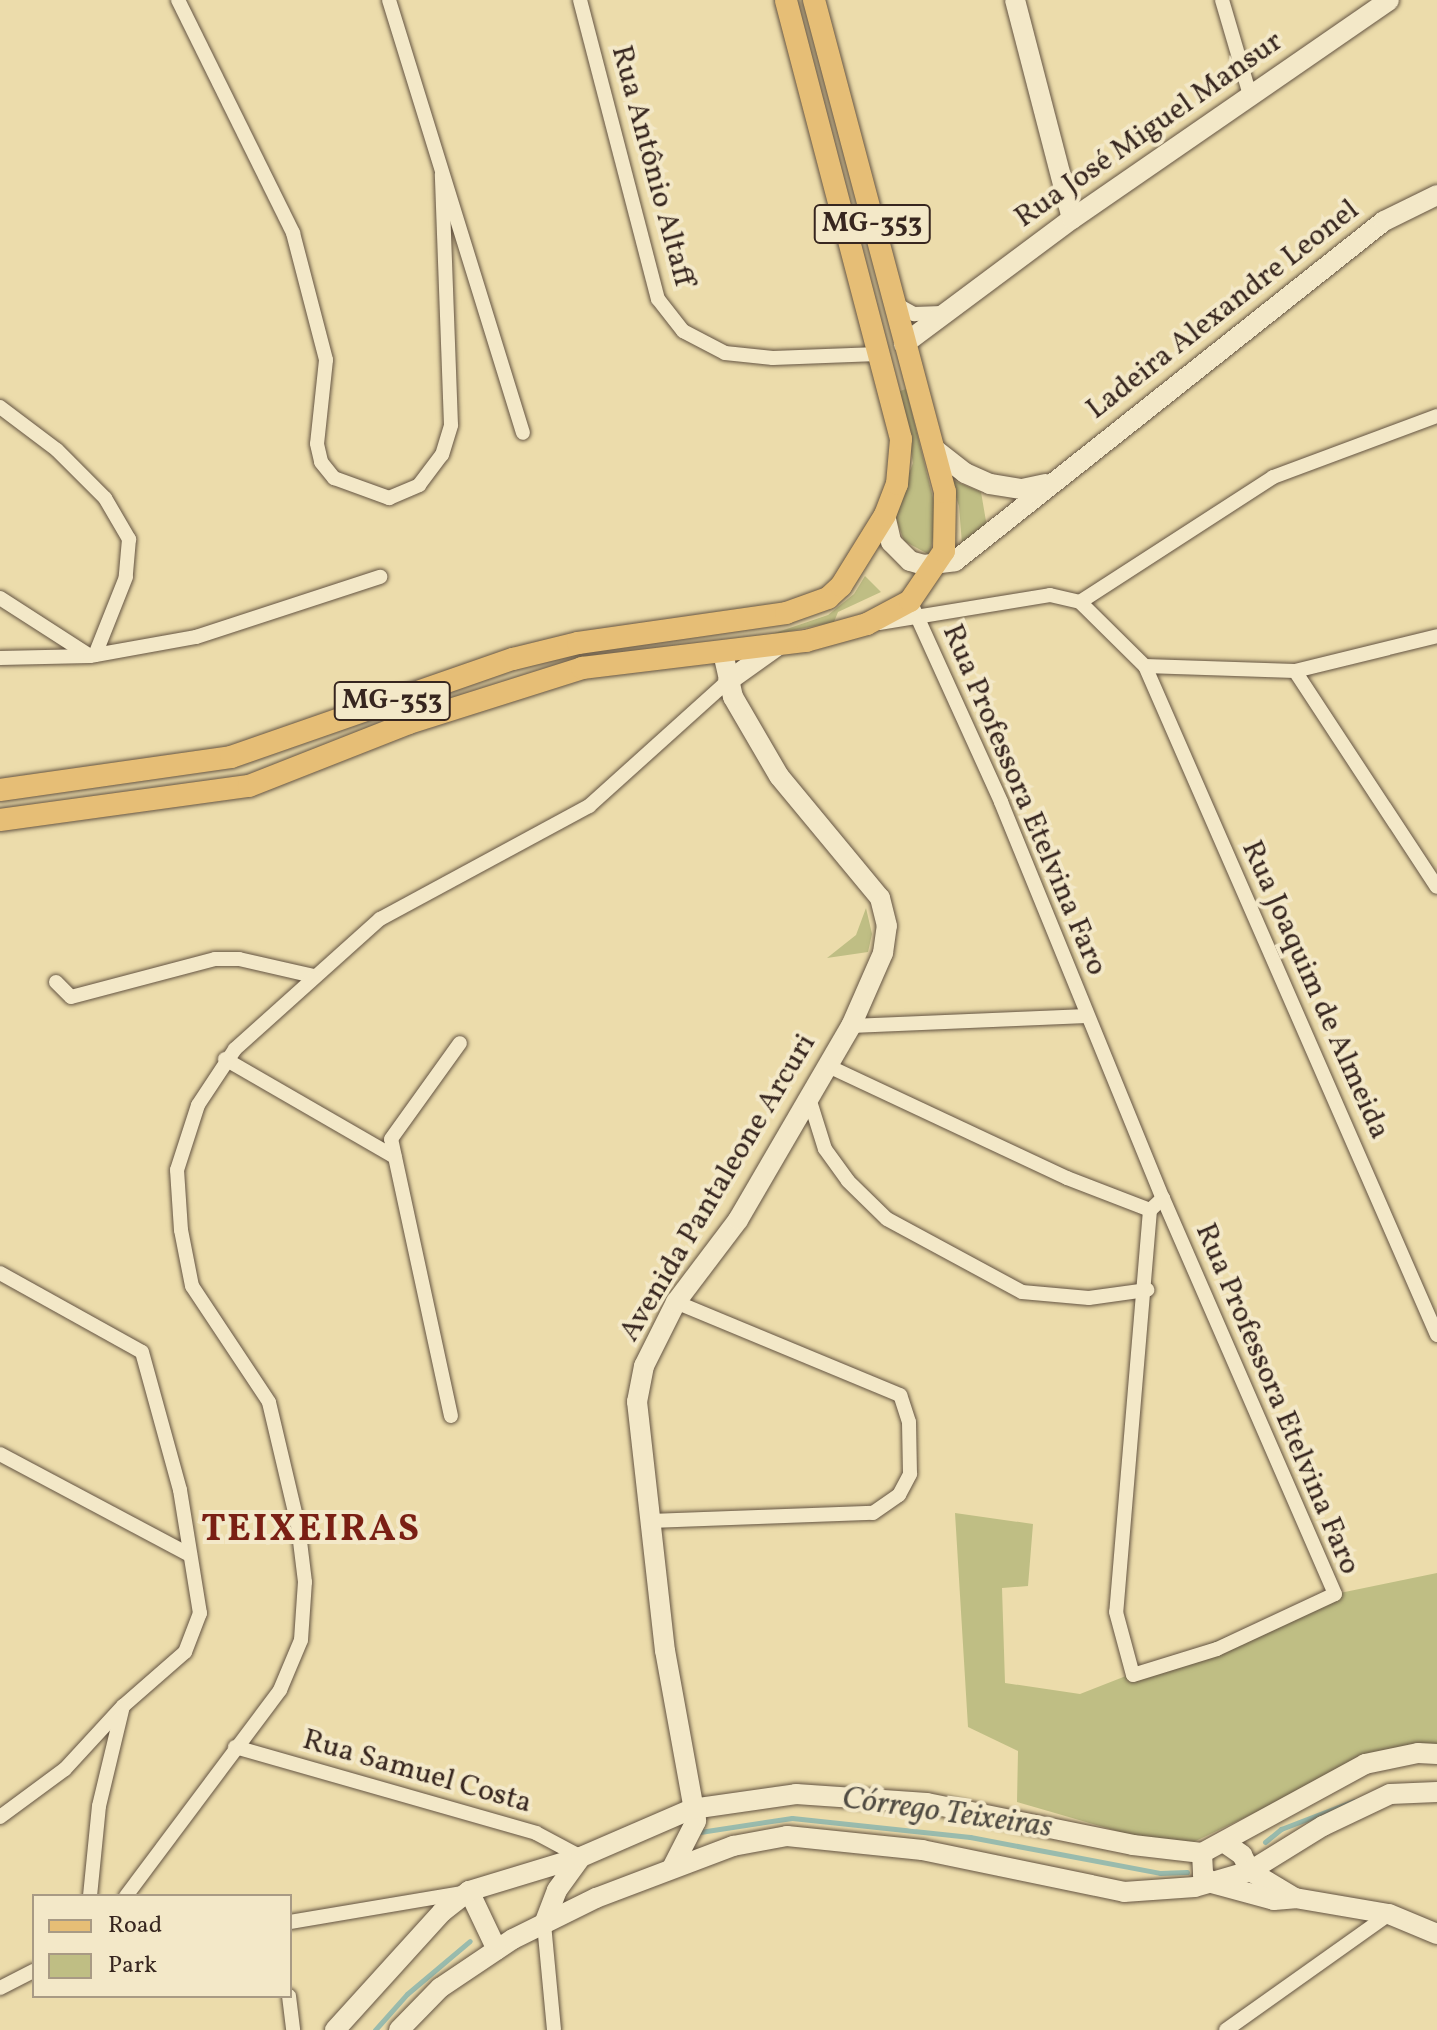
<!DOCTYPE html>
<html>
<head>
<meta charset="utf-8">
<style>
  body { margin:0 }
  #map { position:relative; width:1437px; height:2030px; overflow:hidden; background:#ecdcab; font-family:Vollkorn,serif }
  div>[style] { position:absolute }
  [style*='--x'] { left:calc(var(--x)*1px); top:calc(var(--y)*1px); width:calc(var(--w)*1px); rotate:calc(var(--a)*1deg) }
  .green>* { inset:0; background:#bfbe84 }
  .stream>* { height:5px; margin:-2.5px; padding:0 2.5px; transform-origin:2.5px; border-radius:2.5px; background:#99bbad }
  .roads { filter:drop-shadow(0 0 2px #645442) drop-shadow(0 0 2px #645442) }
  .street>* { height:14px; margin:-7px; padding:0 7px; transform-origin:7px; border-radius:7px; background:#f3e8c8 }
  .secondary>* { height:20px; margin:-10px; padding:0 10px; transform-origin:10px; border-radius:10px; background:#f3e8c8 }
  .primary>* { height:22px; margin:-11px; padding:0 11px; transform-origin:11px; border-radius:11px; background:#e6be76 }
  span { translate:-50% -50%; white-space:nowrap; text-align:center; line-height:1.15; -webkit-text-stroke:8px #f3e8c8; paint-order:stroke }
  .shield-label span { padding:2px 6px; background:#f3e8c8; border:2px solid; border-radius:6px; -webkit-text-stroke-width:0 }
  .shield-label { font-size:28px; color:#37261f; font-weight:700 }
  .street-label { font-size:30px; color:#37261f }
  .water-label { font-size:32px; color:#504b42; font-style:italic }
  .district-label { font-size:38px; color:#7a1f14; font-weight:700; letter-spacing:2px }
  .legend { position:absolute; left:32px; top:1894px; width:260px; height:104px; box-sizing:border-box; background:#f3e8c8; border:2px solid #a89a84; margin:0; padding:10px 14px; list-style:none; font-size:24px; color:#37261f }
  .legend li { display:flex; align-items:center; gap:16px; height:40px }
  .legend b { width:40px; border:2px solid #a89a84 }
</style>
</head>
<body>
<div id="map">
  <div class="green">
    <div style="clip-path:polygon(906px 389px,937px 514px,930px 555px,904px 541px,894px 513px,913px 463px,900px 391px)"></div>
    <div style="clip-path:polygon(950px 479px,981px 492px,987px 527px,962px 544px,959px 506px)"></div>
    <div style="clip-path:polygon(865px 576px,881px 592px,838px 612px,834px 622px,766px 636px,828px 615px,854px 594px)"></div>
    <div style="clip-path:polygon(866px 908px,872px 934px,868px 952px,827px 958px,856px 935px)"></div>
    <div style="clip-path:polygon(955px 1513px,1033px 1524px,1028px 1586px,1002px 1588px,1005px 1683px,1080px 1694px,1335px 1594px,1437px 1573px,1437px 1759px,1376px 1755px,1179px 1849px,1017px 1802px,1018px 1751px,968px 1727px)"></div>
  </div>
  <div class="stream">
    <div style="--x:700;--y:1832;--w:93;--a:-8.7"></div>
    <div style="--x:792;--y:1818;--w:179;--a:6.1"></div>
    <div style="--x:970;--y:1837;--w:193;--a:10.7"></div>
    <div style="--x:1160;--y:1873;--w:27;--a:-2"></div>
    <div style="--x:1265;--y:1842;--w:21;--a:-39"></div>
    <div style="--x:1281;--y:1829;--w:78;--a:-21"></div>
    <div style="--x:375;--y:2030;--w:48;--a:-48.4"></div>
    <div style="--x:407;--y:1994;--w:82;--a:-40.1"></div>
  </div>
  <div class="roads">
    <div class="street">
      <div style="--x:178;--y:0;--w:260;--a:63.7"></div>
      <div style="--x:293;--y:233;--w:131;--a:75.4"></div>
      <div style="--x:326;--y:360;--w:84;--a:96.1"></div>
      <div style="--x:317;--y:444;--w:18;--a:77"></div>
      <div style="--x:321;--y:462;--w:21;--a:51"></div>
      <div style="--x:334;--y:478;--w:59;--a:20"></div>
      <div style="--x:389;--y:498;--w:33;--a:-23"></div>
      <div style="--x:419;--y:485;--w:38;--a:-53"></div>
      <div style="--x:442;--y:455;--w:31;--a:-73"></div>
      <div style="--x:451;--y:425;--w:251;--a:-92.1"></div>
      <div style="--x:389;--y:0;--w:453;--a:72.8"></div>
      <div style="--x:580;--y:0;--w:309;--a:75.4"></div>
      <div style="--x:658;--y:299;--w:41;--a:52"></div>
      <div style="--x:683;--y:331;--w:47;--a:27.6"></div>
      <div style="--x:725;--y:353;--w:48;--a:5.9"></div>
      <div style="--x:773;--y:358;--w:105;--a:-2.2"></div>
      <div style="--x:1222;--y:0;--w:99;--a:73.6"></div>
      <div style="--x:894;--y:303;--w:23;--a:29"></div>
      <div style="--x:914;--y:314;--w:28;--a:-2"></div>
      <div style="--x:0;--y:407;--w:71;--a:37"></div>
      <div style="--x:57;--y:450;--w:68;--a:45"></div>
      <div style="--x:105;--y:498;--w:48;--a:59.7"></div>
      <div style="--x:129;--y:539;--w:38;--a:95"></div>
      <div style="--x:126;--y:577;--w:84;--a:111.7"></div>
      <div style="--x:0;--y:598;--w:107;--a:32.8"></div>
      <div style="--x:910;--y:601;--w:221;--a:65.6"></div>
      <div style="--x:1001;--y:802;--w:428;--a:67.8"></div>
      <div style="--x:1163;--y:1198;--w:18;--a:137"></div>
      <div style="--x:1150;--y:1210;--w:403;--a:94.8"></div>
      <div style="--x:1116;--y:1612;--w:65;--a:74.9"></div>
      <div style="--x:1133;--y:1675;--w:88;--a:-17.2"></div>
      <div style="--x:1217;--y:1649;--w:130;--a:-25"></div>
      <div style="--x:1335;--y:1594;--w:432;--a:-113.5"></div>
      <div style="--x:1080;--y:602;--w:230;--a:-32.9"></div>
      <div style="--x:1273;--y:477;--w:175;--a:-20.4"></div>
      <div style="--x:879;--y:623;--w:173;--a:-9.3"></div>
      <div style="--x:1050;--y:595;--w:31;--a:13"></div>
      <div style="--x:1080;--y:602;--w:91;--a:44.6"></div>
      <div style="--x:1145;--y:666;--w:150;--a:1.9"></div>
      <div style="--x:1295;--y:671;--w:146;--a:-13.8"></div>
      <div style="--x:0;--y:658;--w:90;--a:-1.3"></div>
      <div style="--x:90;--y:656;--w:108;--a:-10.2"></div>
      <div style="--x:196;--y:637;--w:194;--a:-18.1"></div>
      <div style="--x:1145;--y:666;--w:730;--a:66.42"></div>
      <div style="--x:1295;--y:671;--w:258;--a:56.7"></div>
      <div style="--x:56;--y:982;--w:21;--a:45"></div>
      <div style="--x:71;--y:997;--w:149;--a:-14.8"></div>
      <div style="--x:215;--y:959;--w:24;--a:0"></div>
      <div style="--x:239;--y:959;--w:77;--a:12.8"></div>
      <div style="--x:851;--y:1026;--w:236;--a:-2.4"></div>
      <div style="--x:225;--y:1059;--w:196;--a:30"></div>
      <div style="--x:828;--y:1066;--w:264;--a:25.1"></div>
      <div style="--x:1067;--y:1178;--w:89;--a:21.1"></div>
      <div style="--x:809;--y:1098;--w:53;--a:72.6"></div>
      <div style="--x:825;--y:1149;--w:39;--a:54"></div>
      <div style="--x:848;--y:1181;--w:54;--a:44.3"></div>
      <div style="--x:887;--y:1219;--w:153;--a:28.4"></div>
      <div style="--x:1022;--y:1292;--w:67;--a:5.1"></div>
      <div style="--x:1089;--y:1298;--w:59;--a:-7.9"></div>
      <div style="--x:0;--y:1273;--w:162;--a:29.1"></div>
      <div style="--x:142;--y:1352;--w:143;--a:74.6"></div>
      <div style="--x:180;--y:1490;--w:125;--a:80.8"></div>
      <div style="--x:200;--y:1613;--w:42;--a:111"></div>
      <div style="--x:185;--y:1652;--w:82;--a:138.9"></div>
      <div style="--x:123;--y:1706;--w:86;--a:132.6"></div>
      <div style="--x:65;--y:1769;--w:81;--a:143.6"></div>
      <div style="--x:451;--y:1416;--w:283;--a:-102.2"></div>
      <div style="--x:391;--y:1139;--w:118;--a:-54.3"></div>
      <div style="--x:0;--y:1454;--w:215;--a:28"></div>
      <div style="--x:650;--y:1521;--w:223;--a:-2.1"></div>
      <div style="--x:873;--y:1513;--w:32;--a:-35"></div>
      <div style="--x:899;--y:1495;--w:24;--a:-62"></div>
      <div style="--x:910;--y:1474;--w:52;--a:-91.1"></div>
      <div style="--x:909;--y:1422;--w:28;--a:-108"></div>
      <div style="--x:900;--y:1395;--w:243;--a:-157.5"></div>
      <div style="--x:235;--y:1747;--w:313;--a:15.9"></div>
      <div style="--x:536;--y:1833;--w:51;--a:28.1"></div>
      <div style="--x:90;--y:1896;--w:90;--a:-84.3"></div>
      <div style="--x:99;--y:1806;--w:103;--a:-76.5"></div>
      <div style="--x:126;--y:1896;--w:257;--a:-53.2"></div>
      <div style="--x:280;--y:1690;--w:54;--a:-67.2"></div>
      <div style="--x:301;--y:1640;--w:58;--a:-86.1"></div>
      <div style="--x:305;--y:1582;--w:57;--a:-97"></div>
      <div style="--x:298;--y:1525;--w:126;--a:-103.3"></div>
      <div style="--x:269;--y:1402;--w:139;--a:-123.6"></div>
      <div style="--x:192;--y:1286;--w:57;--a:-101.1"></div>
      <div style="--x:181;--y:1230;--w:60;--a:-93.8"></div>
      <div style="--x:177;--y:1170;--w:68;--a:-72.1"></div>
      <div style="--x:198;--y:1105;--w:67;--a:-56.5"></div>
      <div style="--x:235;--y:1049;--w:195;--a:-41.9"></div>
      <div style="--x:380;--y:919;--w:238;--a:-28.4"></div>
      <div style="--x:589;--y:806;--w:187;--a:-42"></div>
      <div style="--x:290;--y:1922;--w:181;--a:-9.6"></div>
      <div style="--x:544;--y:1924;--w:106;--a:84.6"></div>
      <div style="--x:0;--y:1988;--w:38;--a:-27"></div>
      <div style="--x:289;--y:1996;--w:34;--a:83"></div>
      <div style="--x:1226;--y:2030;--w:200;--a:-35.4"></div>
    </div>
    <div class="secondary">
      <div style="--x:1015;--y:0;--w:226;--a:75.4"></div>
      <div style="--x:904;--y:344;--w:209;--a:-36.7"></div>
      <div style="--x:1072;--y:219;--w:385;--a:-34.6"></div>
      <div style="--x:933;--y:448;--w:41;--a:38"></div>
      <div style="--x:965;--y:473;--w:27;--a:24"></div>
      <div style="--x:990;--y:484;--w:32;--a:9"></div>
      <div style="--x:1022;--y:489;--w:24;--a:-12"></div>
      <div style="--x:885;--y:515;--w:28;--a:77"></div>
      <div style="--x:891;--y:542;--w:27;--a:45"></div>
      <div style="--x:910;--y:561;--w:15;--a:16"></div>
      <div style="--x:924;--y:565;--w:31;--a:-7"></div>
      <div style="--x:955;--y:561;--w:547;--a:-38.4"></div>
      <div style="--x:1384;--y:221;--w:59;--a:-26.1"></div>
      <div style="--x:728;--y:681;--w:60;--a:-35.5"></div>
      <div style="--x:1225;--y:1843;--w:21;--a:35"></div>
      <div style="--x:1242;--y:1855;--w:18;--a:63"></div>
      <div style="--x:1250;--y:1871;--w:52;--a:31"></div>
      <div style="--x:1202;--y:1853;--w:22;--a:87"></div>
      <div style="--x:1203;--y:1875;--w:12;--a:42"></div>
      <div style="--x:1212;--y:1883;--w:64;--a:15.3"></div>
      <div style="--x:1274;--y:1900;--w:21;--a:-5"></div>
      <div style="--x:1295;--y:1898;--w:95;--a:9.7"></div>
      <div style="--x:1389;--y:1914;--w:52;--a:22.6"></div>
      <div style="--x:673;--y:1866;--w:51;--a:-62.9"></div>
      <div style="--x:696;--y:1821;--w:173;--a:-100.3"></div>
      <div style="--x:665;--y:1651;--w:251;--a:-96.4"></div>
      <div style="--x:637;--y:1402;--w:37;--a:-79"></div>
      <div style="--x:644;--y:1366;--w:72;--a:-63.4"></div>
      <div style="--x:676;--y:1302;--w:103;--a:-52.9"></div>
      <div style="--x:738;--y:1220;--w:225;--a:-59.8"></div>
      <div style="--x:851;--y:1026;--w:80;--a:-66.3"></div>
      <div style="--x:883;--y:953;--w:27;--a:-82"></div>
      <div style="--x:887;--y:926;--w:29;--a:-104"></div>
      <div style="--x:880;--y:898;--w:158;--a:-129.6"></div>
      <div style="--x:779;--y:776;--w:91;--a:-120.2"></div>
      <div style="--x:733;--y:697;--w:45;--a:-102.8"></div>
      <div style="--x:469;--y:1891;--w:65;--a:64.6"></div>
      <div style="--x:544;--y:1924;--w:36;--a:-69"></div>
      <div style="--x:557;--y:1890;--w:41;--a:-54"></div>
      <div style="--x:335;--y:2030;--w:159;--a:-47.8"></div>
      <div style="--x:442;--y:1912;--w:34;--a:-38"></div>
      <div style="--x:469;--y:1891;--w:117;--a:-16.9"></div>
      <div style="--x:581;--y:1857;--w:121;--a:-23.4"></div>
      <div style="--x:692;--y:1809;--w:105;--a:-8.2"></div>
      <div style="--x:796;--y:1794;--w:131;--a:3.9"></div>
      <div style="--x:927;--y:1803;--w:210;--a:11.5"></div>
      <div style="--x:1133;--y:1845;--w:69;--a:6.6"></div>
      <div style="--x:1202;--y:1853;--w:186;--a:-28.6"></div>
      <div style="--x:1365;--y:1764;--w:54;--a:-11.7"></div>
      <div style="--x:1418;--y:1753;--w:19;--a:3"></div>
      <div style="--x:399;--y:2030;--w:59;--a:-45.7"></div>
      <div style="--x:440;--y:1988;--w:88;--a:-33.9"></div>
      <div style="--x:513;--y:1939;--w:93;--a:-26.3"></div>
      <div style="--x:596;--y:1898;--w:147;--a:-20.8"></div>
      <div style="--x:733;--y:1846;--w:55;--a:-10.5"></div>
      <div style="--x:787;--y:1836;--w:136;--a:5.9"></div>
      <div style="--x:922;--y:1850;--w:206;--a:11.7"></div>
      <div style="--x:1124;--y:1892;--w:71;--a:-4"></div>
      <div style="--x:1195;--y:1887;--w:57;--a:-16.2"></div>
      <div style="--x:1250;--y:1871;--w:86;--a:-31.7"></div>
      <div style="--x:1323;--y:1826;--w:74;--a:-25.5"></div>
      <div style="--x:1390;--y:1794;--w:47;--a:-2.4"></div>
    </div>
    <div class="primary">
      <div style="--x:0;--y:790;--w:233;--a:-8.1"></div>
      <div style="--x:231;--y:757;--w:299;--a:-19.2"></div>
      <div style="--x:513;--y:659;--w:67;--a:-13.8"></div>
      <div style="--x:578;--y:643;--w:210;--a:-8.2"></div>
      <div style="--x:786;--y:613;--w:45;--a:-19.7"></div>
      <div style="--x:828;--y:598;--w:18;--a:-43"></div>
      <div style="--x:841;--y:586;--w:84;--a:-58.2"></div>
      <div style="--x:885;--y:515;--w:33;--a:-69"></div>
      <div style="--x:897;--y:484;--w:45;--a:-84.9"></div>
      <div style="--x:901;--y:439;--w:454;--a:-104.7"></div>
      <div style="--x:0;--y:820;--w:251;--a:-7.8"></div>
      <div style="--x:249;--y:786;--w:172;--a:-21.5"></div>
      <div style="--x:409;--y:723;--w:182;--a:-17.6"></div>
      <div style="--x:582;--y:668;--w:226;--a:-6.9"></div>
      <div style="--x:806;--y:641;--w:63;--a:-15.6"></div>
      <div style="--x:867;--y:624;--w:49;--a:-28.1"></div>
      <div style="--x:910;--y:601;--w:60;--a:-55.8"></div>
      <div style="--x:944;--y:551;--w:59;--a:-89"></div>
      <div style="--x:945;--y:492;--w:509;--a:-104.91"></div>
    </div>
  </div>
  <div class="shield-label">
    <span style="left:872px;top:224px">MG-353</span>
    <span style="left:392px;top:701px">MG-353</span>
  </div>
  <div class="street-label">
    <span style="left:1149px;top:130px;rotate:-35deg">Rua José Miguel Mansur</span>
    <span style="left:652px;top:166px;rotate:75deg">Rua Antônio Altaff</span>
    <span style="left:1223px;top:310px;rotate:-38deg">Ladeira Alexandre Leonel</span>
    <span style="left:1024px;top:800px;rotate:67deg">Rua Professora Etelvina Faro</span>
    <span style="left:1315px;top:990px;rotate:66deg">Rua Joaquim de Almeida</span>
    <span style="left:718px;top:1188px;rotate:-59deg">Avenida Pantaleone Arcuri</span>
    <span style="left:1277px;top:1399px;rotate:67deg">Rua Professora Etelvina Faro</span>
    <span style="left:417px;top:1772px;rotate:16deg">Rua Samuel Costa</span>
  </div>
  <div class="water-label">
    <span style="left:947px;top:1814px;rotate:8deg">Córrego Teixeiras</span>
  </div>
  <div class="district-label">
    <span style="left:311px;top:1531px">TEIXEIRAS</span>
  </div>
  <ul class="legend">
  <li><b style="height:10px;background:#e6be76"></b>Road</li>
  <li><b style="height:22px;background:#bfbe84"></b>Park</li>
  </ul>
</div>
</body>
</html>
